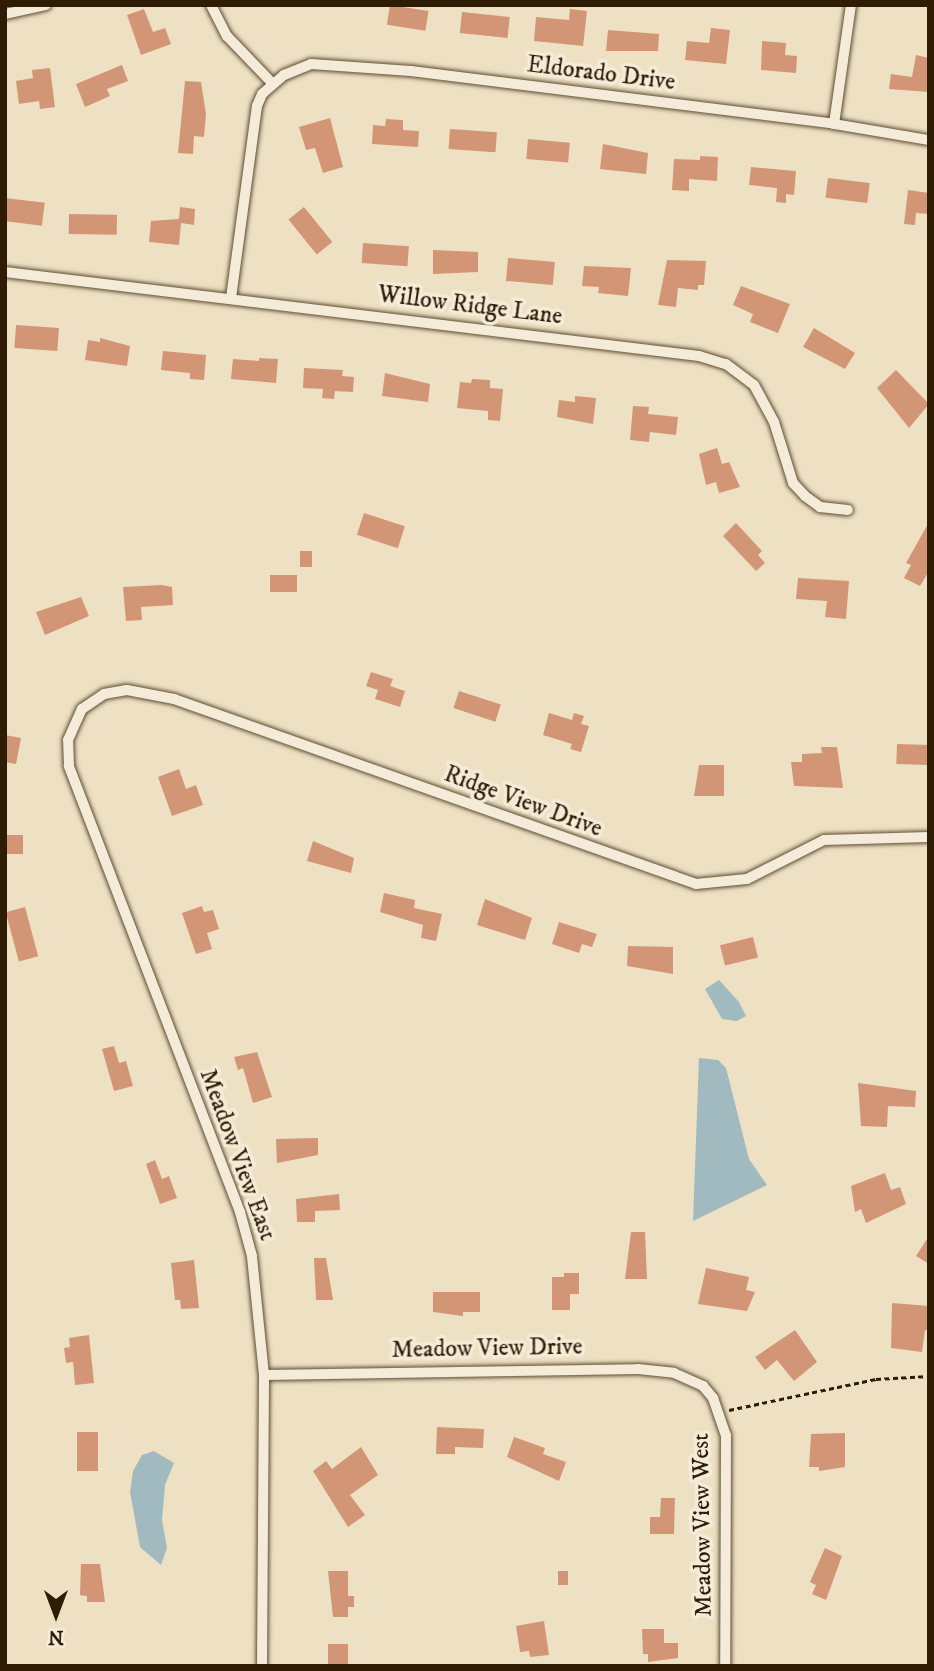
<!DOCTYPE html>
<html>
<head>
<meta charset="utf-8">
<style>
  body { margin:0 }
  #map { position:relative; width:934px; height:1671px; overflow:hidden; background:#eee1c3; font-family:"IM FELL DW Pica",serif }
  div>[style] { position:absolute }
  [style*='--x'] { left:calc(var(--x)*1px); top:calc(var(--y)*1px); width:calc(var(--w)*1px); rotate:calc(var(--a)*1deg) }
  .water>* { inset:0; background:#a0babf }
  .building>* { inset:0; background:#d29575; transform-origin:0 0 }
  .path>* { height:2.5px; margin-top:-1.25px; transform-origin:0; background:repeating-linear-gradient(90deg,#2e1c04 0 5px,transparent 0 8.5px) }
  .roads { filter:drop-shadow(0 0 2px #5e4d34) drop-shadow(0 0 2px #5e4d34) }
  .street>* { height:10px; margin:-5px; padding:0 5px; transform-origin:5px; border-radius:5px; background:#f4ecd8 }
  span { translate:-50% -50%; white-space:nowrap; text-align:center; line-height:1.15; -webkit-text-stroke:7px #f4ecd8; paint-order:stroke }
  .street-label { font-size:24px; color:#2e1c04 }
  .frame { position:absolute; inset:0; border:7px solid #2e1c04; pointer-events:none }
  .north { position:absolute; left:21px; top:1580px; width:70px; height:70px; -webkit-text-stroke:5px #f4ecd8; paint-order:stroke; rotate:180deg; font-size:19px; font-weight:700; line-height:28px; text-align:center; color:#2e1c04 }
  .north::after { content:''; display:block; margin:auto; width:24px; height:32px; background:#2e1c04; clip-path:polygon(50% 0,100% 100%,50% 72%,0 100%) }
</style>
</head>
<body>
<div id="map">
  <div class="water">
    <div style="clip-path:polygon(719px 980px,739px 1002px,746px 1016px,737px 1021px,722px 1019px,705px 989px)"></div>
    <div style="clip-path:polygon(699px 1058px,718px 1060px,726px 1068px,749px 1159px,767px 1185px,693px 1221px)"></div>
    <div style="clip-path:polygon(154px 1451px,174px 1463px,165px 1485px,162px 1520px,167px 1548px,161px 1565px,140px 1547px,130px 1492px,133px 1471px,142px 1455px)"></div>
  </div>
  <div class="building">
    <div style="left:390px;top:5px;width:39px;height:20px;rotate:9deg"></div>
    <div style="clip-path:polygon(144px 9px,153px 32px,165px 28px,171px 44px,141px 55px,127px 15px)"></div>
    <div style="clip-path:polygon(570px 9px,587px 11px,583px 46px,534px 41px,536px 17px,569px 20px)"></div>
    <div style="left:462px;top:12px;width:48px;height:21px;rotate:6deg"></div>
    <div style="clip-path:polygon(711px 28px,730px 30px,726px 64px,685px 60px,687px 41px,709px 43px)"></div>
    <div style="clip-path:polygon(608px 30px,659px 34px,658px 51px,606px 51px)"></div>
    <div style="clip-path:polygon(762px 41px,786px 43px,785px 55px,797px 56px,796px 73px,761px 70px)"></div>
    <div style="clip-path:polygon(916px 55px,929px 58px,929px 92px,889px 89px,891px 74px,912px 77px)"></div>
    <div style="clip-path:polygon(122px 65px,128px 81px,107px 89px,110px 96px,85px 107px,76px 84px)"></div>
    <div style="clip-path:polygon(50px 68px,55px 107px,40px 109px,39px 101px,19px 104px,16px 81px,33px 78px,32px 70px)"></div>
    <div style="clip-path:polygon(185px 81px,201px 82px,206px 114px,204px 137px,194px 136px,193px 154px,178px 153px)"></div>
    <div style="clip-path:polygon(330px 118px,343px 167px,323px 173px,315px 148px,306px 150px,299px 127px)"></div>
    <div style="clip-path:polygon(386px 119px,403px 120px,403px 130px,419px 131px,418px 147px,372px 144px,373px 125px,385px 126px)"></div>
    <div style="left:450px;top:129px;width:47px;height:20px;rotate:4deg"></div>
    <div style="left:528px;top:139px;width:42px;height:20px;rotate:5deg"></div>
    <div style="clip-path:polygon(603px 144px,648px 153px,646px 174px,600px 169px)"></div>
    <div style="clip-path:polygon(700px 156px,718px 157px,717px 181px,689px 179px,689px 191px,672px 190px,674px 159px,700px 160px)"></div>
    <div style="clip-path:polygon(751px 167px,796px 171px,794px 195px,786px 194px,786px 203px,776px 202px,777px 188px,749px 185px)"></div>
    <div style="left:828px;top:178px;width:42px;height:20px;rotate:7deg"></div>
    <div style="clip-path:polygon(908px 190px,929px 193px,929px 214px,916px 213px,915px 225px,904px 224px)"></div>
    <div style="left:5px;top:198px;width:40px;height:23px;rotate:7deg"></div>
    <div style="clip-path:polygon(180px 207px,195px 209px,194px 225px,181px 223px,179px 245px,149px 242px,151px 221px,179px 219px)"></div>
    <div style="left:304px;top:207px;width:45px;height:20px;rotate:51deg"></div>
    <div style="left:69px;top:214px;width:48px;height:20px;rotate:1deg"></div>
    <div style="left:363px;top:243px;width:46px;height:20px;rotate:4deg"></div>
    <div style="clip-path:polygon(433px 250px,478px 252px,478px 272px,433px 274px)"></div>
    <div style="left:508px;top:258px;width:47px;height:23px;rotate:5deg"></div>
    <div style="clip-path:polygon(667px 260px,706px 261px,704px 285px,698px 285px,698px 290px,678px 288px,676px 307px,658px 305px)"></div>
    <div style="clip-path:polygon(584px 266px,631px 268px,628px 296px,598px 293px,599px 287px,582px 286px)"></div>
    <div style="clip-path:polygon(741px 286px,790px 304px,778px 333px,750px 322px,753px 314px,733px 305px)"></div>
    <div style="left:16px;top:325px;width:43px;height:23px;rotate:4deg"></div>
    <div style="clip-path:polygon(814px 328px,855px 353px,845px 369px,803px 347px)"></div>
    <div style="clip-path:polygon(100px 338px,130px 346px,127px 366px,85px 360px,88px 340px,100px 342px)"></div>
    <div style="clip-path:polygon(163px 351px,206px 355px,204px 380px,190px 379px,190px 373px,161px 370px)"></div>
    <div style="clip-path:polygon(259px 358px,278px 359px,276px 383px,231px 379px,233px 359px,259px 361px)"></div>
    <div style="clip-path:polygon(304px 368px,343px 370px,342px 376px,354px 377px,353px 392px,335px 391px,334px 399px,322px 398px,323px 389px,303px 388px)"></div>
    <div style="clip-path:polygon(896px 370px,929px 404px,909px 428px,877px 388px)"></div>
    <div style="clip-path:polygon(385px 373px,430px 384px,428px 402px,382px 396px)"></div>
    <div style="clip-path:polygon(472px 379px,490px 380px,490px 388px,503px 389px,500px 421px,488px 420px,488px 411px,457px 408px,460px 382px,471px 383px)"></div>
    <div style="clip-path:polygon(575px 396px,596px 398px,593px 424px,557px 417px,559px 400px,575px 402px)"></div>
    <div style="clip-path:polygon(633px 406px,649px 407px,648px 414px,678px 417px,676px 435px,650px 432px,649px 442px,630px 440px)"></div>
    <div style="clip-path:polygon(717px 448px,722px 464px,729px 462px,740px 487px,719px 493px,716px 482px,706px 485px,699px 454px)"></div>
    <div style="left:364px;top:513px;width:43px;height:23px;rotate:18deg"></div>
    <div style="clip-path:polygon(929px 522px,929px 571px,920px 586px,904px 578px,911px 565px,906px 563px)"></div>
    <div style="clip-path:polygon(736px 523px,762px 551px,758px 555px,765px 563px,756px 571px,723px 536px)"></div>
    <div style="left:300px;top:551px;width:12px;height:16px"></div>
    <div style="left:297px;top:575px;width:17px;height:27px;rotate:90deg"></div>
    <div style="clip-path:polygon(798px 578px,849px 581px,846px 619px,825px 617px,827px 601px,796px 599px)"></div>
    <div style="clip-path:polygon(162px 585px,172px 587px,173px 605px,141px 607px,142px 620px,126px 621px,123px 587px)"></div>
    <div style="clip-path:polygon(81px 597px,89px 616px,45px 635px,36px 612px)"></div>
    <div style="clip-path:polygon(371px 672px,393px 679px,390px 686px,405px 691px,400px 707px,375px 699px,378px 690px,366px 686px)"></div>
    <div style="left:459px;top:691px;width:44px;height:18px;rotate:18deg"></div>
    <div style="clip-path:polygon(549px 713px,572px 720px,574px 713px,584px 716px,581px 724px,589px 726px,581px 752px,570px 749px,572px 744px,543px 735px)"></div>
    <div style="clip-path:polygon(5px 735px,21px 738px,16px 764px,5px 762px)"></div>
    <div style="left:897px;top:744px;width:32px;height:20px;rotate:2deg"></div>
    <div style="clip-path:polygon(821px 747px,837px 747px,843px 788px,794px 786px,791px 762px,802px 762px,802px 754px,822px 753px)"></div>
    <div style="clip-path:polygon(699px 765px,724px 765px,724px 796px,694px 796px)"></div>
    <div style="clip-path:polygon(179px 769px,186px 789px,196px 785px,203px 805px,172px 816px,158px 777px)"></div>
    <div style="left:5px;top:835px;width:18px;height:19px"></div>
    <div style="clip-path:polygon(313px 841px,354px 858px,351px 873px,307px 861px)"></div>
    <div style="clip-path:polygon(384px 893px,415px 900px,414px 908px,442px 914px,436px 941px,421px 938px,423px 925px,380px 912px)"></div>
    <div style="clip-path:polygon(485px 899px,532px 918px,525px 940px,477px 925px)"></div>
    <div style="clip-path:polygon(202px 906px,204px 912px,213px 910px,219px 929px,207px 933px,212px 949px,196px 954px,182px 913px)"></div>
    <div style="left:25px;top:907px;width:51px;height:20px;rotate:75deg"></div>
    <div style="clip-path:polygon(559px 922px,597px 934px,592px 947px,582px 944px,579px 953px,552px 944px)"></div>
    <div style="left:753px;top:937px;width:21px;height:34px;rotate:76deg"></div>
    <div style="clip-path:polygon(628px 946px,673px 947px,673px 974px,627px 966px)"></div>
    <div style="clip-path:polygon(114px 1046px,119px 1063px,126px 1061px,133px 1086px,114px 1091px,102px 1049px)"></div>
    <div style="clip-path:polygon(257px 1052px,272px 1097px,253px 1103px,243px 1068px,238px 1070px,234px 1057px)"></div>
    <div style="clip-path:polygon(858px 1083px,916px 1091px,915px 1107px,888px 1106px,887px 1127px,861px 1126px)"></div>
    <div style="clip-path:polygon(318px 1138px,318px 1155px,277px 1163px,276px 1139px)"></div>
    <div style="clip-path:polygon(155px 1160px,162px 1179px,169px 1176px,177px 1198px,160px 1204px,146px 1164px)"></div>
    <div style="clip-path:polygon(885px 1173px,891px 1190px,900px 1187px,906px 1204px,866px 1223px,861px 1209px,855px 1212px,851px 1186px)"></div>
    <div style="clip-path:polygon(339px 1194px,340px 1210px,315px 1211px,315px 1222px,297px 1222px,296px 1199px)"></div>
    <div style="clip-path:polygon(631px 1232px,645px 1232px,647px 1279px,625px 1279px)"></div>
    <div style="clip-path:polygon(929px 1236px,929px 1264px,916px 1256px)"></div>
    <div style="clip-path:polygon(314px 1258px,326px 1258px,333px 1300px,316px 1300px)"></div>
    <div style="clip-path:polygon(194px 1260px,199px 1308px,181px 1309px,180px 1300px,175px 1300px,171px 1263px)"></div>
    <div style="clip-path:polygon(706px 1268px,749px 1277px,746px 1290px,755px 1292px,747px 1311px,698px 1304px)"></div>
    <div style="clip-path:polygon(564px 1273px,579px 1273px,579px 1294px,570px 1294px,570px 1310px,552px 1310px,552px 1277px,564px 1277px)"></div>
    <div style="clip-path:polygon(433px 1292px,480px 1292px,480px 1312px,463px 1312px,463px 1316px,433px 1312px)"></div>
    <div style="clip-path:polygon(892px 1303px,929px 1306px,929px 1331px,925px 1330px,922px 1352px,891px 1348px)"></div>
    <div style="clip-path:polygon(795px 1330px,817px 1362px,794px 1381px,777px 1360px,765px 1370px,755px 1357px)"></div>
    <div style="clip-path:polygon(89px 1335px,94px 1383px,75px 1385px,73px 1362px,66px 1363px,64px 1348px,70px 1347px,69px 1338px)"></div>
    <div style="clip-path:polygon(437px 1427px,484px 1429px,483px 1448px,455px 1447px,455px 1454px,436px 1454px)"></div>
    <div style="left:77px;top:1432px;width:21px;height:39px"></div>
    <div style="clip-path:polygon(845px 1433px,845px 1467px,819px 1471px,819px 1467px,809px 1467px,811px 1434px)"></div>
    <div style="clip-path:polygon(514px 1437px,545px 1448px,543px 1454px,566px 1462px,559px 1481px,507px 1457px)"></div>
    <div style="clip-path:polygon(361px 1447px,378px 1475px,350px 1495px,365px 1515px,348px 1527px,313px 1471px,326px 1461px,332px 1469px)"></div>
    <div style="clip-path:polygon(661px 1498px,675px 1498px,674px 1534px,650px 1534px,650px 1517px,660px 1517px)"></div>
    <div style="clip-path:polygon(825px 1548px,842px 1556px,826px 1600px,812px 1594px,816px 1585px,810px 1582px)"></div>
    <div style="clip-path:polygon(81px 1564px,100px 1564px,105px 1602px,87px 1602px,87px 1596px,80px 1595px)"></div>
    <div style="clip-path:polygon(328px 1571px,348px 1571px,348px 1596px,354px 1596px,354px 1607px,348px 1607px,348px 1617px,333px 1617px)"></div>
    <div style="left:558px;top:1571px;width:10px;height:14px"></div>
    <div style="clip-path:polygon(544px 1621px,549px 1655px,530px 1657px,529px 1651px,520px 1652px,516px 1626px)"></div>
    <div style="clip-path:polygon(642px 1629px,664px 1629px,664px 1643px,678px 1643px,678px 1658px,648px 1662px,648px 1654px,643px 1654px)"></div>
    <div style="left:328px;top:1644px;width:20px;height:22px"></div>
  </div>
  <div class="path">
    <div style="--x:729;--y:1410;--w:150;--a:-11.9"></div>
    <div style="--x:876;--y:1379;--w:53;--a:-3.2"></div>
  </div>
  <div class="roads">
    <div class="street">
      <div style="--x:211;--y:5;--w:35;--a:63"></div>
      <div style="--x:227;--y:36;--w:66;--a:46.2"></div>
      <div style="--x:5;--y:14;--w:42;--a:-12.4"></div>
      <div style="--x:834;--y:124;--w:120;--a:-81.9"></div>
      <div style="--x:5;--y:272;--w:699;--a:6.9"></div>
      <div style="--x:699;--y:356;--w:28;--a:17"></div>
      <div style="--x:726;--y:364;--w:35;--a:37"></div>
      <div style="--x:754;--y:385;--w:42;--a:61.6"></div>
      <div style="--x:774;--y:422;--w:64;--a:72.7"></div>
      <div style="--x:793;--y:483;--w:18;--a:47"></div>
      <div style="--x:805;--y:496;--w:19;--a:36"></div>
      <div style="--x:820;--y:507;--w:28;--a:6"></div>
      <div style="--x:231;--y:298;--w:194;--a:-82.3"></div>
      <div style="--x:257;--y:106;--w:13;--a:-67"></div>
      <div style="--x:262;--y:94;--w:29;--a:-41"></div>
      <div style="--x:284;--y:75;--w:29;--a:-22"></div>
      <div style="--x:311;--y:64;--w:100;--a:4"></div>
      <div style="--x:411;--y:71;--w:426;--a:7.1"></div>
      <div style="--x:834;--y:124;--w:96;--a:9.6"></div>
      <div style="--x:264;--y:1375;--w:374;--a:-0.9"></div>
      <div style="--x:638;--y:1369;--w:36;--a:6"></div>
      <div style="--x:674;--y:1373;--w:32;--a:24"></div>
      <div style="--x:703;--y:1386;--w:16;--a:50"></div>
      <div style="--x:713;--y:1398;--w:39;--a:71"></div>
      <div style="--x:726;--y:1435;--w:231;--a:90.2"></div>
      <div style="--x:262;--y:1666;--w:291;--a:-89.6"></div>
      <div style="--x:264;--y:1375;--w:120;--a:-95.8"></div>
      <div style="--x:252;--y:1256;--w:46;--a:-105.3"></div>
      <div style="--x:240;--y:1212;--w:478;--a:-111"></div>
      <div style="--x:69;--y:766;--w:26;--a:-92"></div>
      <div style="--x:68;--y:740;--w:34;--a:-66"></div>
      <div style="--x:82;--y:709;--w:27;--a:-34"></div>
      <div style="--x:104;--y:694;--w:23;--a:-10"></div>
      <div style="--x:127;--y:690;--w:48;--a:10.8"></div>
      <div style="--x:174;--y:699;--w:554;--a:19.51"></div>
      <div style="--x:696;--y:884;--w:51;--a:-5.6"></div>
      <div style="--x:747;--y:879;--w:86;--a:-26.9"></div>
      <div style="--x:824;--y:840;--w:105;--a:-1.6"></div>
    </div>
  </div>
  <div class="street-label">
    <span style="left:601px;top:74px;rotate:7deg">Eldorado Drive</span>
    <span style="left:470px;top:306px;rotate:7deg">Willow Ridge Lane</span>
    <span style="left:523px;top:802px;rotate:20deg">Ridge View Drive</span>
    <span style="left:237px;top:1155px;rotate:70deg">Meadow View East</span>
    <span style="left:487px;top:1349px;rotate:-1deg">Meadow View Drive</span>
    <span style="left:703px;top:1525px;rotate:-91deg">Meadow View West</span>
  </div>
  <div class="frame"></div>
  <div class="north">N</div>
</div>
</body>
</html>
